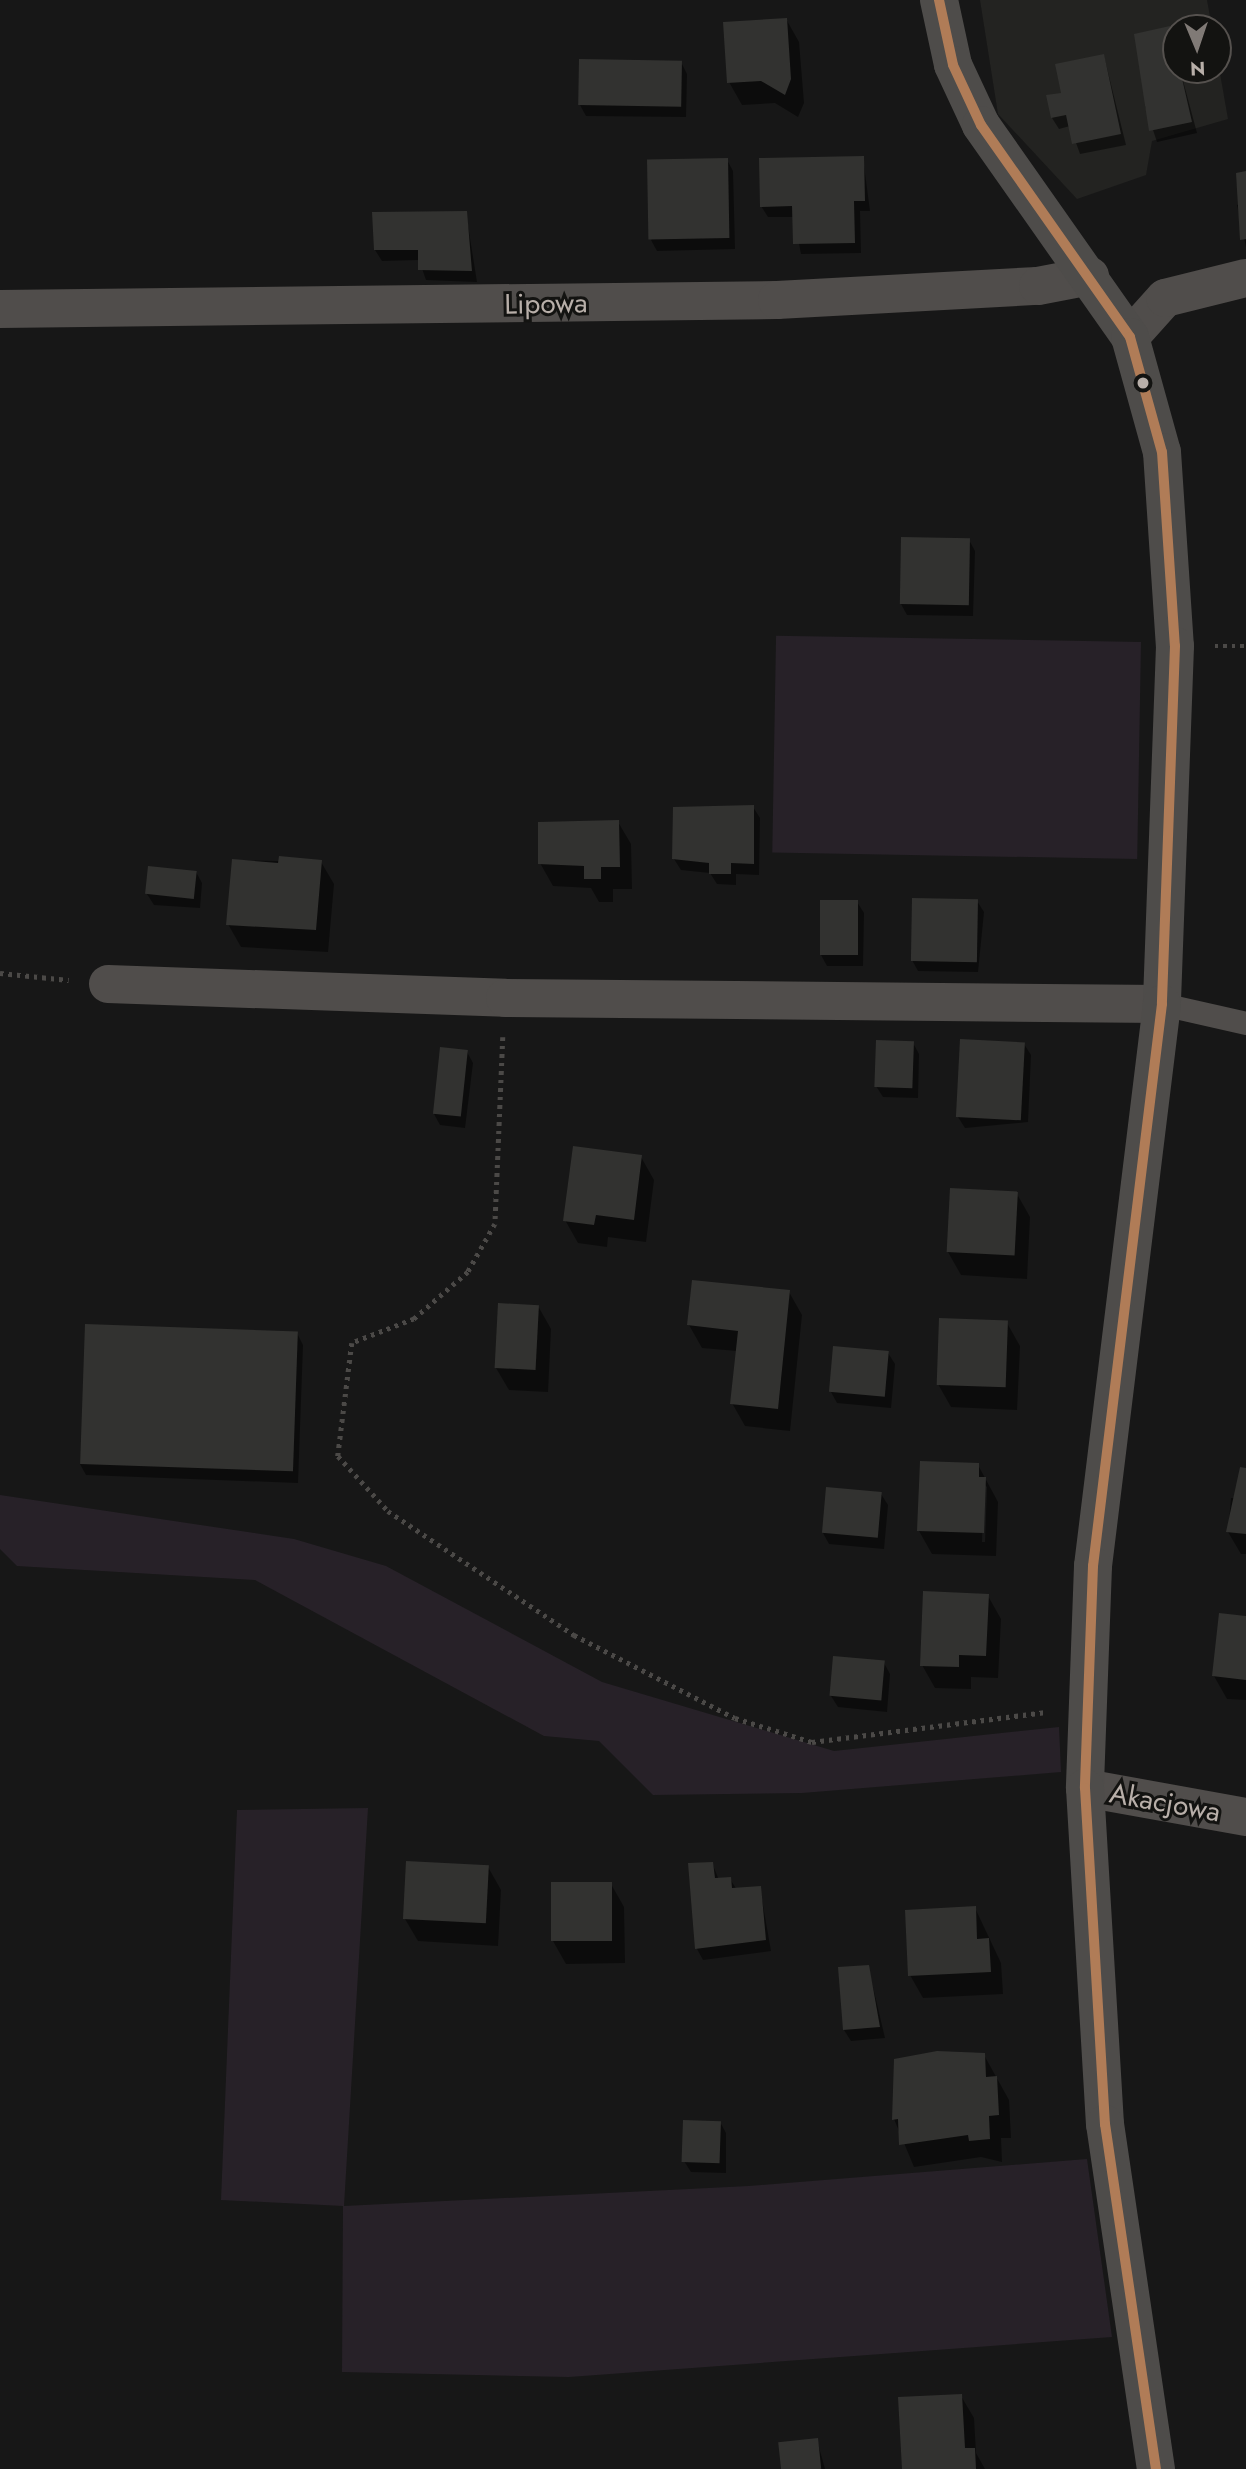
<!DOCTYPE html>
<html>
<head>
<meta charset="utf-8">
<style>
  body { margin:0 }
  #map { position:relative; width:1246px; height:2469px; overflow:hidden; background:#171717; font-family:Jost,sans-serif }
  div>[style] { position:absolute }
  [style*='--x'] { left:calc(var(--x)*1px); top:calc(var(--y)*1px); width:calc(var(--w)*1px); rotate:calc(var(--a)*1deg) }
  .built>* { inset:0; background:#232321 }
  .green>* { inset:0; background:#272128; transform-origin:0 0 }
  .shadow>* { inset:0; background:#0007 }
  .building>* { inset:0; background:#323230; transform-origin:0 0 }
  .path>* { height:4.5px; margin-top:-2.25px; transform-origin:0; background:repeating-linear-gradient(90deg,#4b4947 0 3.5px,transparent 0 8.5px) }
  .lane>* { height:23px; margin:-11.5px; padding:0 11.5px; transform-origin:11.5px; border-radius:11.5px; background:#504d4b }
  .street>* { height:38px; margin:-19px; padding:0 19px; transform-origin:19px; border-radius:19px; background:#504d4b }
  .secondary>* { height:38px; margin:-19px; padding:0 19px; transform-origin:19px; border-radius:19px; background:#4e4c4a }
  .bus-1>* { height:10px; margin:-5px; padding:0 5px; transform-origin:5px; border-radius:5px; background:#b07c57 }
  .dots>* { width:19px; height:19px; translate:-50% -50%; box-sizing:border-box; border:4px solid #131311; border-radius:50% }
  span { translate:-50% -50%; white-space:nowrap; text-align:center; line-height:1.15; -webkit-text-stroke:6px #131311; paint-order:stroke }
  .street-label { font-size:28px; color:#b8afa9 }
  .north { position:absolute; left:1162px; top:14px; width:70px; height:70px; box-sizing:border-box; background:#131311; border:2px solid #55514e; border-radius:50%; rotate:178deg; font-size:19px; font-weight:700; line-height:28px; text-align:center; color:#b8afa9 }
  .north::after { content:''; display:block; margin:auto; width:24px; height:32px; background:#807a76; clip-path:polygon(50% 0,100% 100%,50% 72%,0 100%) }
</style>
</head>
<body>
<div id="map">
  <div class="built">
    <div style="clip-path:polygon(980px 0,1207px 0,1212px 28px,1176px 28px,1176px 70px,1218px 70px,1218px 62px,1228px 119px,1152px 141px,1146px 175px,1077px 199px,998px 114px)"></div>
  </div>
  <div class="green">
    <div style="left:1141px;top:642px;width:217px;height:365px;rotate:91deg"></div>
    <div style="clip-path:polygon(0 1495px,294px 1539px,386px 1566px,602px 1682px,834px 1751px,1059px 1727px,1061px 1772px,802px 1793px,653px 1795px,599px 1741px,544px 1736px,255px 1580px,17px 1566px,0 1549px)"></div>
    <div style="clip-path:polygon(368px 1808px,344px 2206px,749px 2186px,1087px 2159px,1112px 2337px,569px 2377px,342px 2372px,343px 2206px,221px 2200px,237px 1810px)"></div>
  </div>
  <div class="shadow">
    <div style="clip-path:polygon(786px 19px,799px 42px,804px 103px,798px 117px,775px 103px,742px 105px,729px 82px)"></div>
    <div style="clip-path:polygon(1169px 28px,1197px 133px,1157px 142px,1145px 106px,1152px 105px)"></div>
    <div style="clip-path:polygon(1104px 56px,1126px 145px,1080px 154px,1070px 126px,1059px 129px,1052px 118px,1063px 94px)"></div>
    <div style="clip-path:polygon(681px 62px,687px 74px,686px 117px,586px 116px,580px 105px)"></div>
    <div style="clip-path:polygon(863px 158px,870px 211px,860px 211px,861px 253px,801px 254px,794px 217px,768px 217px,761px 206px)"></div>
    <div style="clip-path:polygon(727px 160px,733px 171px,735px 249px,657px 251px,651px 240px)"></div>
    <div style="clip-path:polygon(1246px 173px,1246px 247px,1237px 205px,1243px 204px)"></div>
    <div style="clip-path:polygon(466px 213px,477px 282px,426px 280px,419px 260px,382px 261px,375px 250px)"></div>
    <div style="clip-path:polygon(969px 540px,975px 551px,973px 616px,907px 615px,901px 604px)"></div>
    <div style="clip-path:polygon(753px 807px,760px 818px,759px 875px,736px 874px,736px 885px,717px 884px,710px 873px,681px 870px,674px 859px)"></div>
    <div style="clip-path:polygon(618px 822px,631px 844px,632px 889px,613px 889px,613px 902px,599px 902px,591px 888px,553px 886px,540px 863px)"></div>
    <div style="clip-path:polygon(233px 860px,321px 862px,334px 884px,328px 952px,241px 947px,228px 924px)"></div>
    <div style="clip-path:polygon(196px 872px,202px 883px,200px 908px,154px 905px,147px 894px)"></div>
    <div style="clip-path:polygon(977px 901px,984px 912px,978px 972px,918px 971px,912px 960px)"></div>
    <div style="clip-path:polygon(857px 902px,864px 913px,863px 966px,827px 966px,821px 955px)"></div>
    <div style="clip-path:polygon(913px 1043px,919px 1054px,918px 1098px,883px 1097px,876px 1086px)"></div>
    <div style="clip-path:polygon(1024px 1044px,1031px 1055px,1028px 1122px,965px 1128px,958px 1117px)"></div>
    <div style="clip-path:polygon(467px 1052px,473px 1063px,465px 1128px,440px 1125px,434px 1114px)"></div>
    <div style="clip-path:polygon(641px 1157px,654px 1180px,646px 1242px,608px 1237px,607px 1247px,578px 1243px,565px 1220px)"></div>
    <div style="clip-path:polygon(1017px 1194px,1030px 1217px,1027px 1279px,961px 1275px,948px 1252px)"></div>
    <div style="clip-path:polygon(789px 1292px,802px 1315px,790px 1431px,745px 1426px,732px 1403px,737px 1351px,702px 1348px,689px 1325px)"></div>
    <div style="clip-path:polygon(538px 1306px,551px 1329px,548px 1392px,509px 1390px,496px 1368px)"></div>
    <div style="clip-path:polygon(1007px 1323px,1020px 1346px,1017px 1410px,951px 1407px,938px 1384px)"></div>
    <div style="clip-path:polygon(297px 1333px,303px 1345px,298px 1483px,86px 1475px,80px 1464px)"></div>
    <div style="clip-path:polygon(888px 1353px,895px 1364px,891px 1408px,837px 1403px,831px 1392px)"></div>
    <div style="clip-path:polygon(evenodd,978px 1465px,998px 1502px,996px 1556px,932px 1554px,919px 1531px,978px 1465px,984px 1484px,987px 1487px,985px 1542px,982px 1542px,984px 1484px)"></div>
    <div style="clip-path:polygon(1246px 1469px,1246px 1554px,1241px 1554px,1228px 1532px,1231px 1498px,1238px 1498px)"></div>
    <div style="clip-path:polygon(881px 1494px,888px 1505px,884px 1549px,829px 1544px,823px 1533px)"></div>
    <div style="clip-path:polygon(988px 1596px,1001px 1619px,998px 1678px,971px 1677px,971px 1689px,935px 1688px,922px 1665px)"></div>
    <div style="clip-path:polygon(1220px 1615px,1246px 1616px,1246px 1700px,1227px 1699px,1214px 1676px)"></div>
    <div style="clip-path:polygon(884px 1663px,890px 1674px,887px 1712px,838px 1707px,831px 1696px)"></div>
    <div style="clip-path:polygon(712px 1863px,719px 1880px,730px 1879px,737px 1890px,760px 1888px,771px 1951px,703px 1960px,697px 1949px)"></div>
    <div style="clip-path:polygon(488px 1867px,501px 1890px,498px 1946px,418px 1941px,405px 1919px)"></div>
    <div style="clip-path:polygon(611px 1884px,624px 1907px,625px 1963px,566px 1964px,553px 1941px)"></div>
    <div style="clip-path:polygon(975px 1908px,1001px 1963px,1003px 1994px,923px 1998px,910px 1975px)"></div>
    <div style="clip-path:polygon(868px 1966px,885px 2038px,851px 2041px,844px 2030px)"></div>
    <div style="clip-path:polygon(984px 2055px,1009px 2100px,1011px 2138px,1001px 2138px,1002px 2162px,981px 2157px,914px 2167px,894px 2119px)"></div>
    <div style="clip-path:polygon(720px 2122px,726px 2133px,726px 2173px,691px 2172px,684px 2161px)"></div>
    <div style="clip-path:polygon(961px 2396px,974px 2418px,976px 2453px,985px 2469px,904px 2469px)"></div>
    <div style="clip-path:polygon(817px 2440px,825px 2469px,783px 2469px)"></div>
  </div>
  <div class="building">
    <div style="clip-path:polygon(787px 18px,791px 79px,785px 95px,761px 81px,727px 83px,723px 22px)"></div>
    <div style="clip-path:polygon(1170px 26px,1192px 122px,1149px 131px,1134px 34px)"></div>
    <div style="clip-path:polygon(1104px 54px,1121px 134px,1072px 144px,1066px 115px,1051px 118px,1046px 95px,1061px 93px,1055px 64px)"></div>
    <div style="left:579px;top:59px;width:103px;height:46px;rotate:1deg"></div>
    <div style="clip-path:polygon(864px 156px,865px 201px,854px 201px,855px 243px,793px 244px,792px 206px,760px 207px,759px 158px)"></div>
    <div style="left:728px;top:158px;width:80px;height:81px;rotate:89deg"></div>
    <div style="clip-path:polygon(1246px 171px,1246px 239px,1240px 240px,1236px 173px)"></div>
    <div style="clip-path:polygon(467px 211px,472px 271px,418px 270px,418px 250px,374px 250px,372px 212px)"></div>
    <div style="left:901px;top:537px;width:69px;height:67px;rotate:1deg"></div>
    <div style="clip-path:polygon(754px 805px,754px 864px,731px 863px,731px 874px,709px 874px,709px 863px,672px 859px,673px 807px)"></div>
    <div style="clip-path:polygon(619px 820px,620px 867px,601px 867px,601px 879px,584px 879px,584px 866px,538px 864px,538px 822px)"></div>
    <div style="clip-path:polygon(279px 856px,322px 860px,316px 930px,226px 925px,232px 859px,278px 863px)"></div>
    <div style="left:148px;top:866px;width:49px;height:28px;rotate:6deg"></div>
    <div style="left:912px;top:898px;width:66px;height:63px;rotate:1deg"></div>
    <div style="left:820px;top:900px;width:38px;height:55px"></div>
    <div style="left:960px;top:1039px;width:65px;height:78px;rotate:3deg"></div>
    <div style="left:876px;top:1040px;width:38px;height:47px;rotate:2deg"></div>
    <div style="left:440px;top:1047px;width:28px;height:67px;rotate:6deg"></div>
    <div style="clip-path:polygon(573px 1146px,642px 1155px,634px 1220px,596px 1215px,594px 1225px,563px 1221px)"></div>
    <div style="left:950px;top:1188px;width:68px;height:64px;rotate:3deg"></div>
    <div style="clip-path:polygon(692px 1280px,790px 1290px,778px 1409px,730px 1404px,738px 1331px,687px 1325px)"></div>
    <div style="left:498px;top:1303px;width:41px;height:65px;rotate:3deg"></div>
    <div style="left:939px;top:1318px;width:69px;height:67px;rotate:2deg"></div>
    <div style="left:85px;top:1324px;width:213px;height:140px;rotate:2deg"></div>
    <div style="left:833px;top:1346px;width:56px;height:46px;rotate:5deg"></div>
    <div style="clip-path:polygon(920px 1461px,979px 1463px,979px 1477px,986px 1477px,984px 1533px,917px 1531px)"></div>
    <div style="clip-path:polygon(1240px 1467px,1246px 1468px,1246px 1534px,1226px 1532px)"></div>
    <div style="left:826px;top:1487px;width:56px;height:46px;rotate:5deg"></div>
    <div style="clip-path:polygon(923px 1591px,989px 1594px,986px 1656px,959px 1655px,959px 1667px,920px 1666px)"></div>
    <div style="clip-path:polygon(1219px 1613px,1246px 1616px,1246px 1680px,1212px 1676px)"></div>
    <div style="left:833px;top:1656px;width:52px;height:40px;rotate:5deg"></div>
    <div style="left:406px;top:1861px;width:83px;height:58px;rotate:3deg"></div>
    <div style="clip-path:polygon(713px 1862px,715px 1878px,731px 1877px,732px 1888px,761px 1886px,766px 1940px,695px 1949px,688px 1863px)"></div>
    <div style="left:551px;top:1882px;width:61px;height:59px"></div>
    <div style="clip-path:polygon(976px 1906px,977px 1939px,989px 1938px,991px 1972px,908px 1976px,905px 1910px)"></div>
    <div style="clip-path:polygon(869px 1965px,880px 2027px,843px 2030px,838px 1967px)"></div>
    <div style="clip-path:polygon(937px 2051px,985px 2053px,986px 2077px,997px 2076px,999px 2115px,989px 2116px,990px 2139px,969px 2141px,968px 2135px,899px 2145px,898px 2119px,892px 2120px,894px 2059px)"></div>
    <div style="left:683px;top:2120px;width:38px;height:42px;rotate:2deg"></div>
    <div style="clip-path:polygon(962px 2394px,965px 2448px,975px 2448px,976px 2469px,902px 2469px,898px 2397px)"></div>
    <div style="left:818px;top:2438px;width:31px;height:40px;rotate:84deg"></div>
  </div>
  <div class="path">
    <div style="--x:1215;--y:646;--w:31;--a:0"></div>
    <div style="--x:0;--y:973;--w:69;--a:5.8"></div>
    <div style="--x:503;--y:1037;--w:187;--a:92.4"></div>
    <div style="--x:495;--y:1224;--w:55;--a:119.4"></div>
    <div style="--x:468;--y:1272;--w:72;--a:139"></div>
    <div style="--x:414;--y:1319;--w:66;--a:158.8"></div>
    <div style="--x:352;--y:1343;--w:114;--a:97.1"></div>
    <div style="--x:338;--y:1456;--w:74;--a:47.7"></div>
    <div style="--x:388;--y:1511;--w:224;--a:33.7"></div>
    <div style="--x:574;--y:1635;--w:181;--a:27.3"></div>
    <div style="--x:735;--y:1718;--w:81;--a:17.3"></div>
    <div style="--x:812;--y:1742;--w:236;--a:-7.3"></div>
  </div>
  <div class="lane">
    <div style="--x:1162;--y:1004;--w:86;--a:12.7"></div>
  </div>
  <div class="street">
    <div style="--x:0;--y:309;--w:777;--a:-0.66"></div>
    <div style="--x:777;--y:300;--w:261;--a:-3.1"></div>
    <div style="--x:1038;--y:286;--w:53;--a:-10.9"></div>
    <div style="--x:1130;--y:337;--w:52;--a:-48.1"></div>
    <div style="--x:1165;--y:298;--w:83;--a:-13.9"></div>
    <div style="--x:108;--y:984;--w:397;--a:2"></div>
    <div style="--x:505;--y:998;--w:657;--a:0.52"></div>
    <div style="--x:1085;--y:1788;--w:164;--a:10.2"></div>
  </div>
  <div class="secondary">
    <div style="--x:939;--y:0;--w:66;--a:77.8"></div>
    <div style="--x:953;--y:65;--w:66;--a:65"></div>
    <div style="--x:981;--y:125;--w:259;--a:54.9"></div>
    <div style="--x:1130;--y:337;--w:119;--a:74.5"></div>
    <div style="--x:1162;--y:452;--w:194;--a:86.2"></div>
    <div style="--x:1175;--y:646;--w:358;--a:92.1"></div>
    <div style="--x:1162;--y:1004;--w:566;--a:97"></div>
    <div style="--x:1093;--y:1566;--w:222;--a:92.1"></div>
    <div style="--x:1085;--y:1788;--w:337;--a:86.6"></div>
    <div style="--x:1105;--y:2124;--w:349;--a:81.6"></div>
  </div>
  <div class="bus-1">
    <div style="--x:939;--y:0;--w:66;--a:77.8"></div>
    <div style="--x:953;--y:65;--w:66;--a:65"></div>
    <div style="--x:981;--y:125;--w:259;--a:54.9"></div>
    <div style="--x:1130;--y:337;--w:119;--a:74.5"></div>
    <div style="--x:1162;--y:452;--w:194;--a:86.2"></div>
    <div style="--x:1175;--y:646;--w:358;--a:92.1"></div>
    <div style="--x:1162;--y:1004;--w:566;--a:97"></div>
    <div style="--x:1093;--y:1566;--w:222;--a:92.1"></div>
    <div style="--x:1085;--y:1788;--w:337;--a:86.6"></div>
    <div style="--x:1105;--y:2124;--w:349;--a:81.6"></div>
  </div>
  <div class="dots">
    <div style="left:1143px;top:383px;background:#b8afa9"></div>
  </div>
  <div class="street-label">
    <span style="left:546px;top:304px;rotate:-1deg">Lipowa</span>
    <span style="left:1165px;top:1803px;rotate:10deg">Akacjowa</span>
  </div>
  <div class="north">N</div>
</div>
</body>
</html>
